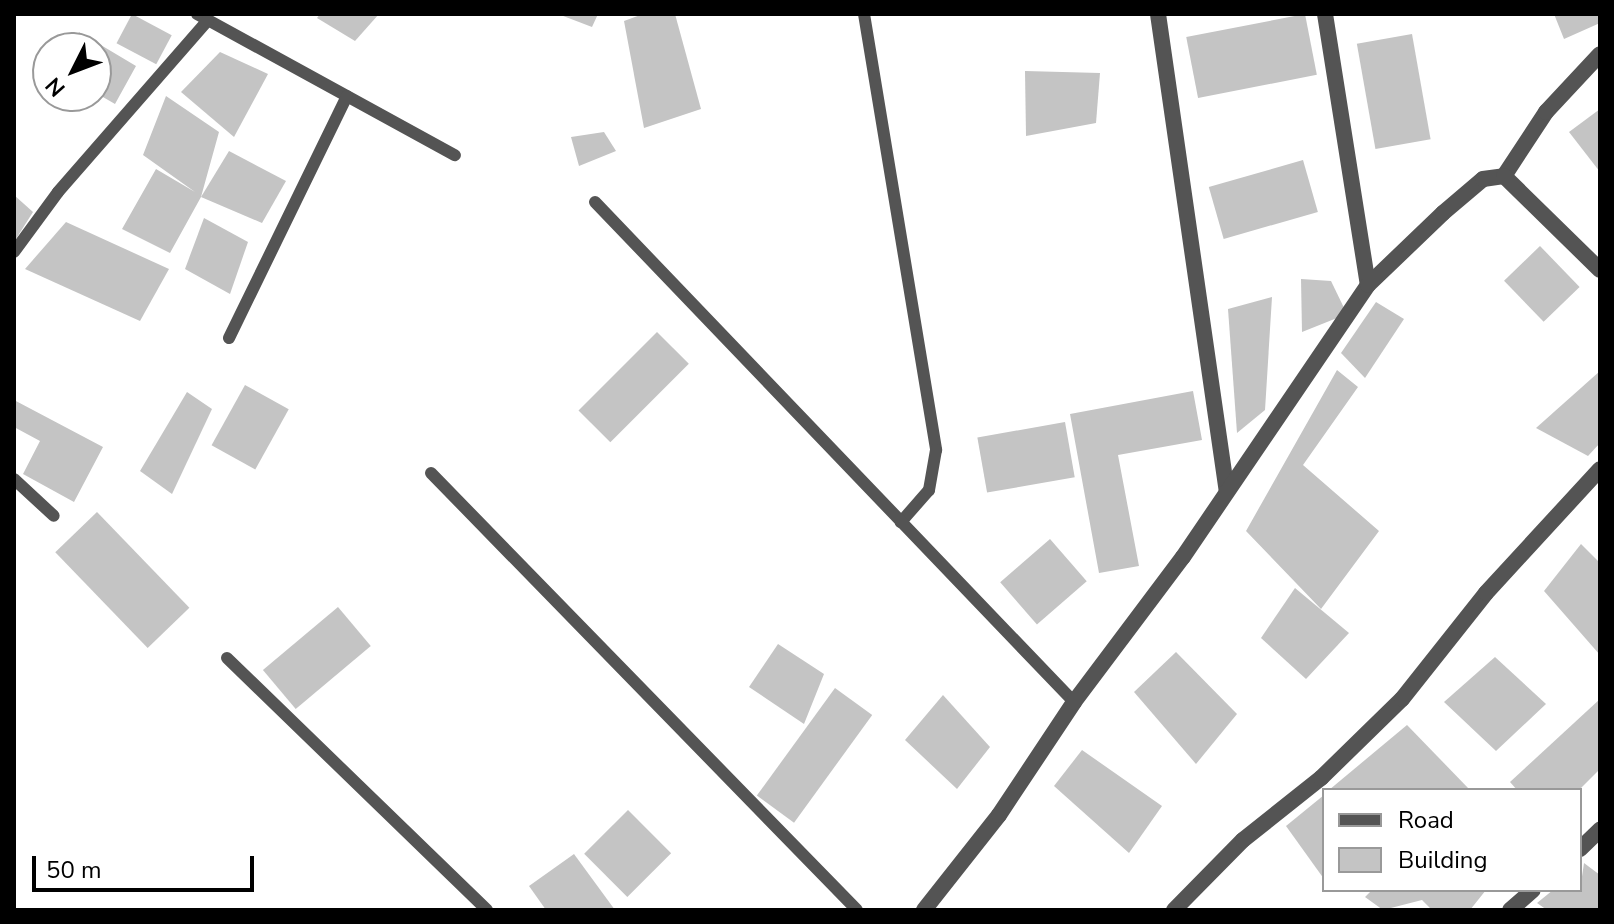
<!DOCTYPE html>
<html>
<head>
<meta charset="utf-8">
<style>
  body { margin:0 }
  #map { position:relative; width:1614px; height:924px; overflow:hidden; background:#fff; font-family:"Nunito Sans",sans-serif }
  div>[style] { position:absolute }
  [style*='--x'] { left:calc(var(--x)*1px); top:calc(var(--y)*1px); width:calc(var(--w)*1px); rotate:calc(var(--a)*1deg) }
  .building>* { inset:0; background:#c4c4c4; transform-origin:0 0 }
  .lane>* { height:12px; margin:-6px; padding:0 6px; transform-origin:6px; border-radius:6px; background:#545454 }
  .street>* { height:16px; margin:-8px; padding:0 8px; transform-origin:8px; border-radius:8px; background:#545454 }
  span { translate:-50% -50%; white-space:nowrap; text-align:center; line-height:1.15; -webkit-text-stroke:8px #fff; paint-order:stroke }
  .frame { position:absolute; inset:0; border:16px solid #000; pointer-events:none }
  .legend { position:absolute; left:1322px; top:788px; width:260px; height:104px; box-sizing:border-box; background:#fff; border:2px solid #999; margin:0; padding:10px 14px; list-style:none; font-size:24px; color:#000 }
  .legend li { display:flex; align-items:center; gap:16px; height:40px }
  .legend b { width:40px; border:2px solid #999 }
  .north { position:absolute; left:32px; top:32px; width:80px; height:80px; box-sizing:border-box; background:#fff; border:2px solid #999; border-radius:50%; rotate:228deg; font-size:22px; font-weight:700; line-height:32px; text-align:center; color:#000 }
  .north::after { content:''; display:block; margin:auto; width:28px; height:36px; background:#000; clip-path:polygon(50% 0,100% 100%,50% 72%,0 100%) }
  .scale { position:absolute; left:32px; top:856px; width:222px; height:36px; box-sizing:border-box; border:4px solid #000; border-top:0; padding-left:10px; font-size:24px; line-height:28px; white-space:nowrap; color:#000; -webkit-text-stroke:6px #fff; paint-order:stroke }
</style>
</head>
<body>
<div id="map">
  <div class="building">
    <div style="left:132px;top:14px;width:45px;height:33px;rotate:28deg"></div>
    <div style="clip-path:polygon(320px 14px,379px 14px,355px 41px,317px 18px)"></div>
    <div style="clip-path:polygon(558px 14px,598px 14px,592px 27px)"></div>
    <div style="clip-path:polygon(643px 14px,675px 14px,701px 109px,644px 128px,624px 21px)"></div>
    <div style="left:1305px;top:14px;width:62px;height:121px;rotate:79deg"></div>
    <div style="clip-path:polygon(1554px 14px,1600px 14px,1600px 23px,1564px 39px)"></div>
    <div style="clip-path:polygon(79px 32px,136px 66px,115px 104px,96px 93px,96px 48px,70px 48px)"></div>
    <div style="left:1412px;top:34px;width:107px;height:56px;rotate:80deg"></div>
    <div style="clip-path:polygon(220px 52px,268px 74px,234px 137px,181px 92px)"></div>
    <div style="clip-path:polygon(1025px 71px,1100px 73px,1096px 123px,1026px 136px)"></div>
    <div style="clip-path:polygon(166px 96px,219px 132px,201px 197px,170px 253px,122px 229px,156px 169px,195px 192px,143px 155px)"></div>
    <div style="clip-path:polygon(1600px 109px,1600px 172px,1569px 132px)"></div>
    <div style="clip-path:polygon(604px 132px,616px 151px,579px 166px,571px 137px)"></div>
    <div style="clip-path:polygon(229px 151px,286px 181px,262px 223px,201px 197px)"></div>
    <div style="left:1303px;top:160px;width:54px;height:98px;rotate:74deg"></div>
    <div style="clip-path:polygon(14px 195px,33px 212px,14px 242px)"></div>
    <div style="clip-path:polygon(204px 218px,248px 242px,230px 294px,185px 269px)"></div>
    <div style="clip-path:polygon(66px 222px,169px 269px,140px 321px,25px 269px)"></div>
    <div style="left:1540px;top:246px;width:57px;height:50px;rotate:46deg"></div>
    <div style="clip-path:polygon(1301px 279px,1331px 281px,1347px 314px,1302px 332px)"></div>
    <div style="clip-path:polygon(1272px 297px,1265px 410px,1237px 433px,1228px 309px)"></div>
    <div style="clip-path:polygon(1376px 302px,1404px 319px,1365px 378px,1341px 353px)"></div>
    <div style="left:657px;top:332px;width:45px;height:111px;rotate:45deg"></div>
    <div style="clip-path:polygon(1337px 370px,1358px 387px,1303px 465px,1379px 531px,1321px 609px,1246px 531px)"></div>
    <div style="clip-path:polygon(1600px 371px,1600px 443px,1588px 456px,1536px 428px)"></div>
    <div style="left:245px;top:385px;width:50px;height:69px;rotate:29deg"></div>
    <div style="clip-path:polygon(1193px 391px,1202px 440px,1118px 455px,1139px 566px,1099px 573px,1070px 414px)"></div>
    <div style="clip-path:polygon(187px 392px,212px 409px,172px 494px,140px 471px)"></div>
    <div style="clip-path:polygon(14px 400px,103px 447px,74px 502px,23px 474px,40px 441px,14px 427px)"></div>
    <div style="left:1065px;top:422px;width:56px;height:89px;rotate:80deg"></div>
    <div style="left:97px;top:512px;width:133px;height:58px;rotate:46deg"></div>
    <div style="left:1050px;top:539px;width:56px;height:66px;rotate:49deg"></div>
    <div style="clip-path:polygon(1581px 544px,1600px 563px,1600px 655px,1544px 591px)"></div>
    <div style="clip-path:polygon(1295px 588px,1349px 633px,1306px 679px,1261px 638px)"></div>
    <div style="left:338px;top:607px;width:51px;height:98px;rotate:50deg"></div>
    <div style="clip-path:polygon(778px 644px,824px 674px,804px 724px,749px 687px)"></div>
    <div style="clip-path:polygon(1176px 652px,1237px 714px,1196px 764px,1134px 692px)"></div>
    <div style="clip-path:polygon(1495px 657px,1546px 704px,1496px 751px,1444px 702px)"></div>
    <div style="left:835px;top:688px;width:46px;height:133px;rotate:36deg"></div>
    <div style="clip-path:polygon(943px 695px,990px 747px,957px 789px,905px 740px)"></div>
    <div style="clip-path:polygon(1600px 699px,1600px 769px,1579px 790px,1517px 790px,1510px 782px)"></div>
    <div style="clip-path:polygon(1407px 725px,1470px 790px,1329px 790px)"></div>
    <div style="clip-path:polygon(1082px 750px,1162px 806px,1129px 853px,1054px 786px)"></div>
    <div style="clip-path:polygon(1324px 795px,1324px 879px,1286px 826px)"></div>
    <div style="left:628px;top:810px;width:61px;height:62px;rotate:45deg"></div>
    <div style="clip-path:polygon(574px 854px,615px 910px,546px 910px,529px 886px)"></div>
    <div style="clip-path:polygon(1584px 863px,1600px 875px,1600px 910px,1547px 910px,1537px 903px,1553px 890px,1580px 890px)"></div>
    <div style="clip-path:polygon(1372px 890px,1486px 890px,1470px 910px,1432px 910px,1422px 900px,1383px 910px,1365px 897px)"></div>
  </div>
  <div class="lane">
    <div style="--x:197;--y:14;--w:294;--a:28.7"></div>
    <div style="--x:864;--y:14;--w:442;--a:80.6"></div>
    <div style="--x:936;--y:450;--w:41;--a:99.9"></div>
    <div style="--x:929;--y:490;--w:43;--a:131.2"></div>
    <div style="--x:595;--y:202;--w:692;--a:46.23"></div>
    <div style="--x:14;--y:252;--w:74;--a:-53.7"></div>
    <div style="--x:58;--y:192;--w:228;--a:-48.9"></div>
    <div style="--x:229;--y:338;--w:269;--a:-64"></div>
    <div style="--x:431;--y:473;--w:610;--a:45.73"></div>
    <div style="--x:14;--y:479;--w:54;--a:42.8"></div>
    <div style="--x:227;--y:658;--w:362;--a:44.1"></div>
  </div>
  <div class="street">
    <div style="--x:1158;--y:14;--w:482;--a:81.8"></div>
    <div style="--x:1325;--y:14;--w:274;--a:81"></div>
    <div style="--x:1504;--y:176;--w:77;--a:-56.7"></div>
    <div style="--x:1546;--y:112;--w:79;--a:-47"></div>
    <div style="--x:1580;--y:849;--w:28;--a:-44"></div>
    <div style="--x:924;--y:910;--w:121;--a:-51.7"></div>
    <div style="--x:999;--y:815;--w:136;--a:-56.4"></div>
    <div style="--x:1074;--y:702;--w:181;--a:-53.1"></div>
    <div style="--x:1183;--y:557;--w:329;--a:-55.8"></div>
    <div style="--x:1368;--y:285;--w:104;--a:-43.8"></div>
    <div style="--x:1443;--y:213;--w:52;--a:-40.4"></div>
    <div style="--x:1483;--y:179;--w:21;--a:-8"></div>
    <div style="--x:1504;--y:176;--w:134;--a:44.4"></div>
    <div style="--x:1174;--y:910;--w:98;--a:-45.4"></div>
    <div style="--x:1243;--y:840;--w:100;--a:-38.5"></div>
    <div style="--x:1321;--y:778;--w:113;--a:-44.3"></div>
    <div style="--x:1402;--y:699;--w:135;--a:-51.6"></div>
    <div style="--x:1486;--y:593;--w:168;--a:-47.4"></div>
    <div style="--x:1510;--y:910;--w:30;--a:-41"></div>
  </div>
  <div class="frame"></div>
  <ul class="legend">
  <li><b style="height:10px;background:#545454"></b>Road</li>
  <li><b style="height:22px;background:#c4c4c4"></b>Building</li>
  </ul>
  <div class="north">N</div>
  <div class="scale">50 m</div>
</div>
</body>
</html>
